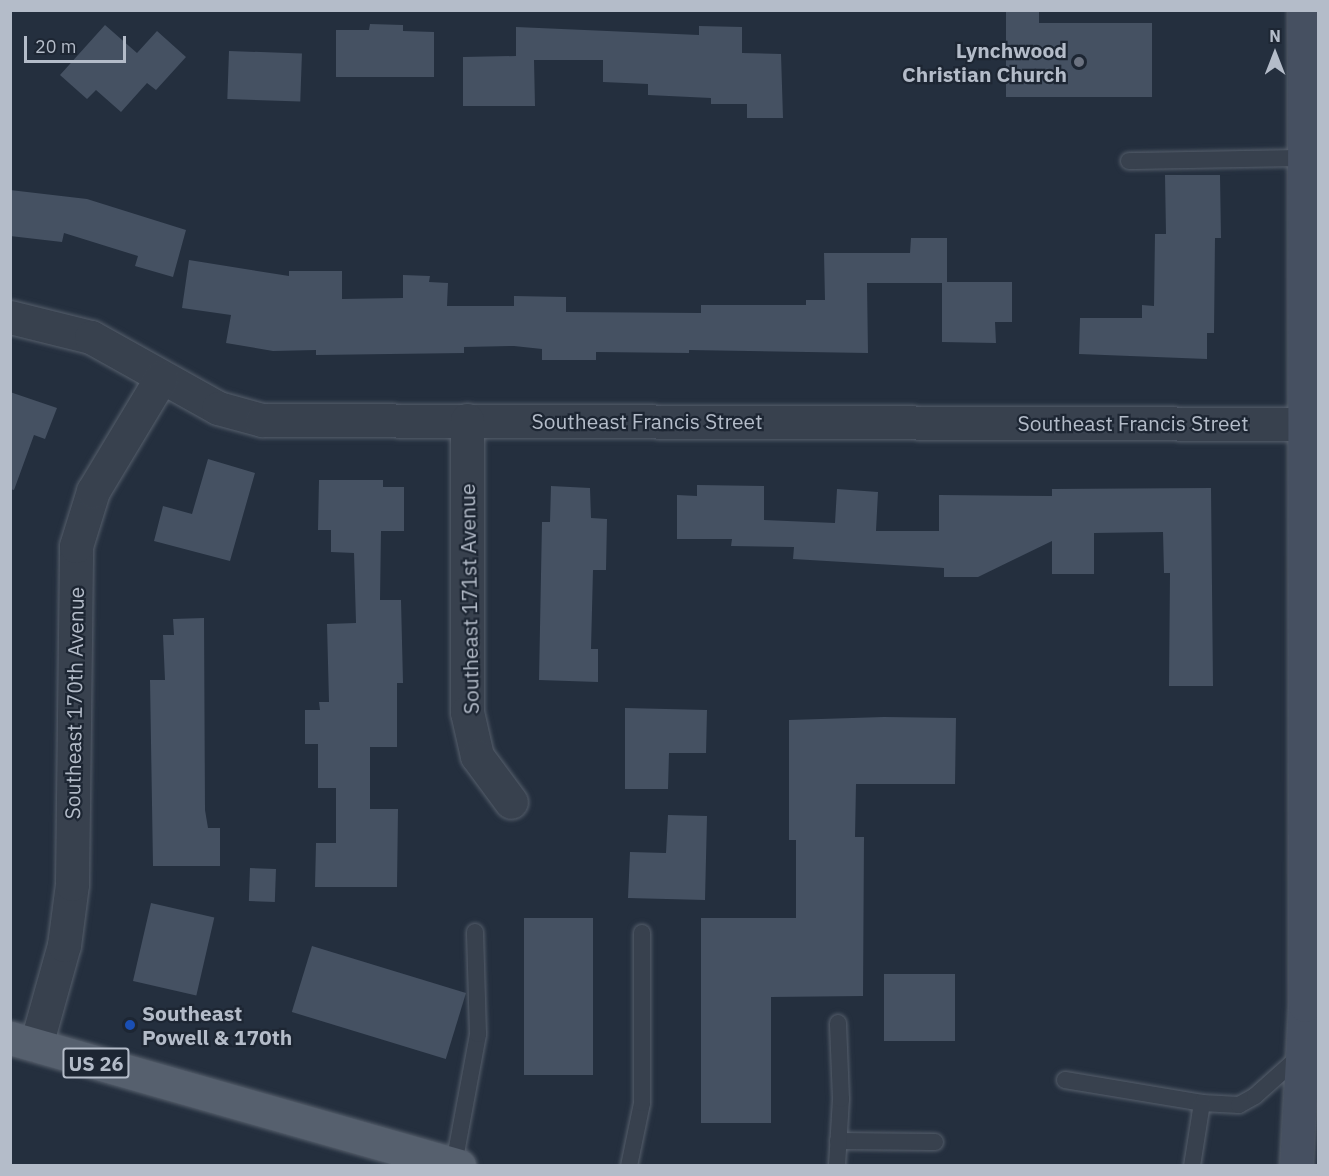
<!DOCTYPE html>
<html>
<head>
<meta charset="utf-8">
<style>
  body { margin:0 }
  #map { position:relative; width:1329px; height:1176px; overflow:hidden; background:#242f3e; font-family:"IBM Plex Sans",sans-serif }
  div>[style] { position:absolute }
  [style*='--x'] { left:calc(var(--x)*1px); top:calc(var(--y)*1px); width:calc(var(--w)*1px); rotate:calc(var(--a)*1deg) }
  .building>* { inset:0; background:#455162; transform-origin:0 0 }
  .roads { filter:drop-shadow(0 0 2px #565f6c) drop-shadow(0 0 2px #565f6c) }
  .lane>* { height:16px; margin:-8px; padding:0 8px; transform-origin:8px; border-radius:8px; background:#38414e }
  .street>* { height:33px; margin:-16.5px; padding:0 16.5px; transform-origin:16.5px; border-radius:16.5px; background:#38414e }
  .secondary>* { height:33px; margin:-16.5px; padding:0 16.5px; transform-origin:16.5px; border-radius:16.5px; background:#465061 }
  .primary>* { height:33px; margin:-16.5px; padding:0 16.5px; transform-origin:16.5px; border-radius:16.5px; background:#56606e }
  .dots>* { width:16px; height:16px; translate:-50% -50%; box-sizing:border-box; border:3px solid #1d2633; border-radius:50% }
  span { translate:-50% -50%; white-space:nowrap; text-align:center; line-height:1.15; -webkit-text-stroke:4.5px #1d2633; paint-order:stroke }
  .shield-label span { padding:2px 4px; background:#1d2633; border:2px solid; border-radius:4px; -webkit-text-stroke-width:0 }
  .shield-label { font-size:20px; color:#b4bcc9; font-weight:700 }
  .poi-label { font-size:21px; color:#b4bcc9; font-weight:700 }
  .right { translate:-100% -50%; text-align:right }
  .left { translate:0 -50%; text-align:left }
  .street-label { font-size:21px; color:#b4bcc9 }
  .frame { position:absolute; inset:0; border:12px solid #b4bcc9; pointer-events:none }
  .north { position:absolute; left:1245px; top:24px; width:60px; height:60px; -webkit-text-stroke:4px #1d2633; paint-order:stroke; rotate:0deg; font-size:16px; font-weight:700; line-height:24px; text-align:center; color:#b4bcc9 }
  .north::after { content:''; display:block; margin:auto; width:21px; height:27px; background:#b4bcc9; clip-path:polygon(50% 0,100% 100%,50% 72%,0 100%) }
  .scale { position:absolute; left:24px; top:36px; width:102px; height:27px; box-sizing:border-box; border:3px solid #b4bcc9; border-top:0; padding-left:8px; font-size:18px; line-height:21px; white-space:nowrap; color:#b4bcc9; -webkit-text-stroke:4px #1d2633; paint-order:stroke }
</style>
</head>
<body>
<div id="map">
  <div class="building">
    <div style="clip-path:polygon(1006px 10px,1039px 10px,1039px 23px,1152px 23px,1152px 97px,1006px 97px)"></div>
    <div style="clip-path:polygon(370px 24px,403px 25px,403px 31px,434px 32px,434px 77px,336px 77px,336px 30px,369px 30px)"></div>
    <div style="clip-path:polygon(105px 25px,137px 53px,157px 31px,186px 57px,156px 90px,147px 83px,121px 112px,96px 90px,87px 99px,60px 75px)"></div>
    <div style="clip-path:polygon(699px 26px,742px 27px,742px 53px,781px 54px,783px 118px,747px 118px,747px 104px,711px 104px,711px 98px,648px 95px,648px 84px,603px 82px,603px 60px,534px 60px,535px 106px,463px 106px,463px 57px,516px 56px,516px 27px,699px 35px)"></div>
    <div style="left:229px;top:51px;width:73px;height:48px;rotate:2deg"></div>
    <div style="clip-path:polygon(1165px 175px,1220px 175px,1221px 238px,1215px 238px,1214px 333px,1207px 333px,1207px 359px,1079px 354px,1080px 318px,1142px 318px,1142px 305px,1154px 306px,1155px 234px,1166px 234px)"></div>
    <div style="clip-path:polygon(10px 190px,87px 199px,186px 230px,173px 277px,135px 266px,138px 256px,64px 233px,62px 242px,10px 236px)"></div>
    <div style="clip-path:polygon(911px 238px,947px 238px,947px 282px,1012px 282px,1012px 322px,995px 322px,996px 343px,942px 342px,942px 283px,867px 283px,868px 353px,689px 350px,689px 353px,596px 352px,596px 360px,542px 360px,542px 349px,514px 346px,464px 347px,464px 353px,316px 355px,316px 350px,273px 351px,226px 343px,231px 315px,182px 308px,189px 260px,289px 276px,289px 271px,342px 271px,342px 299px,403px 298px,403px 275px,430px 276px,429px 282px,448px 283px,447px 306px,514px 306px,514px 296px,566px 297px,566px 312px,701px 313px,701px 305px,806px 305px,806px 300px,825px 300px,824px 253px,910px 253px)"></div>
    <div style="clip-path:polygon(10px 392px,57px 408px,45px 439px,34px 435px,14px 490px,10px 489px)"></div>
    <div style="clip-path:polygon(208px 459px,255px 473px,230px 561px,154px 541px,163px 506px,192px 514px)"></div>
    <div style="clip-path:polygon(319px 480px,383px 480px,383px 487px,404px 487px,404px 531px,381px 531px,380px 600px,401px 600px,403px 683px,397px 683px,397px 747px,370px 747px,370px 809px,398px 809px,397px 887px,315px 887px,316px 843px,336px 843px,336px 788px,318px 788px,318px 744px,305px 744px,305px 710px,320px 710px,319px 702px,329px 702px,327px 624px,356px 623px,354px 553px,331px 552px,331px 530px,318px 530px)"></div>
    <div style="clip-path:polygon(697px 485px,764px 486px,764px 520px,835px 523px,837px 489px,878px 492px,876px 531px,939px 531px,939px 495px,1052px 496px,1052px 489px,1211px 488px,1213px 686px,1169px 686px,1170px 573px,1164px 573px,1163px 532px,1094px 533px,1094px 574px,1052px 574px,1052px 541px,978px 577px,944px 577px,944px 568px,793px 559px,794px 547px,731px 546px,732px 539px,677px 539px,677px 495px,697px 496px)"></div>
    <div style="clip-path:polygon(551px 486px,590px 488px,591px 518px,607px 519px,606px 570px,593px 570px,591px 649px,598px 649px,598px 682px,539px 680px,542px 522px,550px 522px)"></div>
    <div style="clip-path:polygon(204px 618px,205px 810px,208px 828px,220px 828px,220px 866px,153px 866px,150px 680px,165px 680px,163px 635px,174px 635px,173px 619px)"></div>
    <div style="clip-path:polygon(625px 708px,707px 710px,706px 753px,669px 753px,668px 789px,625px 789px)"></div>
    <div style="clip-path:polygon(884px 717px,956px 718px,955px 784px,856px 784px,855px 837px,864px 837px,863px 996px,771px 997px,771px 1123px,701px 1123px,701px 918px,796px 918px,796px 840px,789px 840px,789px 720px)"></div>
    <div style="clip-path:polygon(668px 815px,707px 816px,705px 900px,628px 898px,630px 852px,666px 853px)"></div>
    <div style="left:250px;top:868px;width:26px;height:33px;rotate:2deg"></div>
    <div style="left:151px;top:903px;width:65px;height:80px;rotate:13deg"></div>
    <div style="left:524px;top:918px;width:69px;height:157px"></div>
    <div style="left:312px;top:946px;width:161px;height:69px;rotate:17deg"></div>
    <div style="left:884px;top:974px;width:71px;height:67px"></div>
  </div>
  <div class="roads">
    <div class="lane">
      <div style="--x:1129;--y:161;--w:175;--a:-1"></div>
      <div style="--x:1065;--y:1080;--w:139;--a:9.5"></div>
      <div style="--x:1202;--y:1103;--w:37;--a:3"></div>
      <div style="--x:1239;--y:1105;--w:18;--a:-29"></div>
      <div style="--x:1255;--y:1096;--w:62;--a:-41.7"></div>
      <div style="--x:838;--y:1141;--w:97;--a:0.6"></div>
      <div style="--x:454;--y:1164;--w:132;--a:-79.5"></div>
      <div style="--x:478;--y:1034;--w:102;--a:-91.7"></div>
      <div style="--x:629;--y:1166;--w:64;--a:-78.3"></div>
      <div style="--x:642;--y:1103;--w:170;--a:-90"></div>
      <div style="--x:837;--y:1166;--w:67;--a:-86.6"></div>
      <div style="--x:841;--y:1099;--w:76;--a:-92.3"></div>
      <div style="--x:1192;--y:1166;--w:64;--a:-81"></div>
    </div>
    <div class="street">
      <div style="--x:10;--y:317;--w:83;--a:13.9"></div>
      <div style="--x:91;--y:337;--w:145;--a:29.2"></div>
      <div style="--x:218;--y:408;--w:46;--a:15.3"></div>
      <div style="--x:262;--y:420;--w:1044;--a:0.22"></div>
      <div style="--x:467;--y:420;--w:292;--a:90"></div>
      <div style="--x:467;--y:712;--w:45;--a:77.2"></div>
      <div style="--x:477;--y:756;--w:57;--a:53.5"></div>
      <div style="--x:36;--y:1045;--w:104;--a:-74.4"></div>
      <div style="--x:64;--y:945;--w:62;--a:-82.5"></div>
      <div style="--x:72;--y:884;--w:338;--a:-89.3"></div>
      <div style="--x:76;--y:546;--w:58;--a:-72.8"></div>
      <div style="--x:93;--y:491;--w:132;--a:-59"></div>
    </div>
    <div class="secondary">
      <div style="--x:1296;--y:1166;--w:161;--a:-86.8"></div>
      <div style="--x:1305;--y:1005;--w:995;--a:-90.06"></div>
    </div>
    <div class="primary">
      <div style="--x:10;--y:1038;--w:467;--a:15.9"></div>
    </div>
  </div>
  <div class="dots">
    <div style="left:1079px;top:62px;background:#6b7280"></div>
    <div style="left:130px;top:1025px;background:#1a4fb4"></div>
  </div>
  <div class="shield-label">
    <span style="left:96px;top:1063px">US 26</span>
  </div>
  <div class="poi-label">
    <span class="right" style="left:1067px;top:62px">Lynchwood<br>Christian Church</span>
    <span class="left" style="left:142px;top:1025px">Southeast<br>Powell &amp; 170th</span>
  </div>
  <div class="street-label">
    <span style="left:647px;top:421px">Southeast Francis Street</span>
    <span style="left:1133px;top:423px">Southeast Francis Street</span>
    <span style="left:469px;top:599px;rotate:-91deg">Southeast 171st Avenue</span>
    <span style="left:74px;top:703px;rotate:-89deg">Southeast 170th Avenue</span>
  </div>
  <div class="frame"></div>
  <div class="north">N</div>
  <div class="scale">20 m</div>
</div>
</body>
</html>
